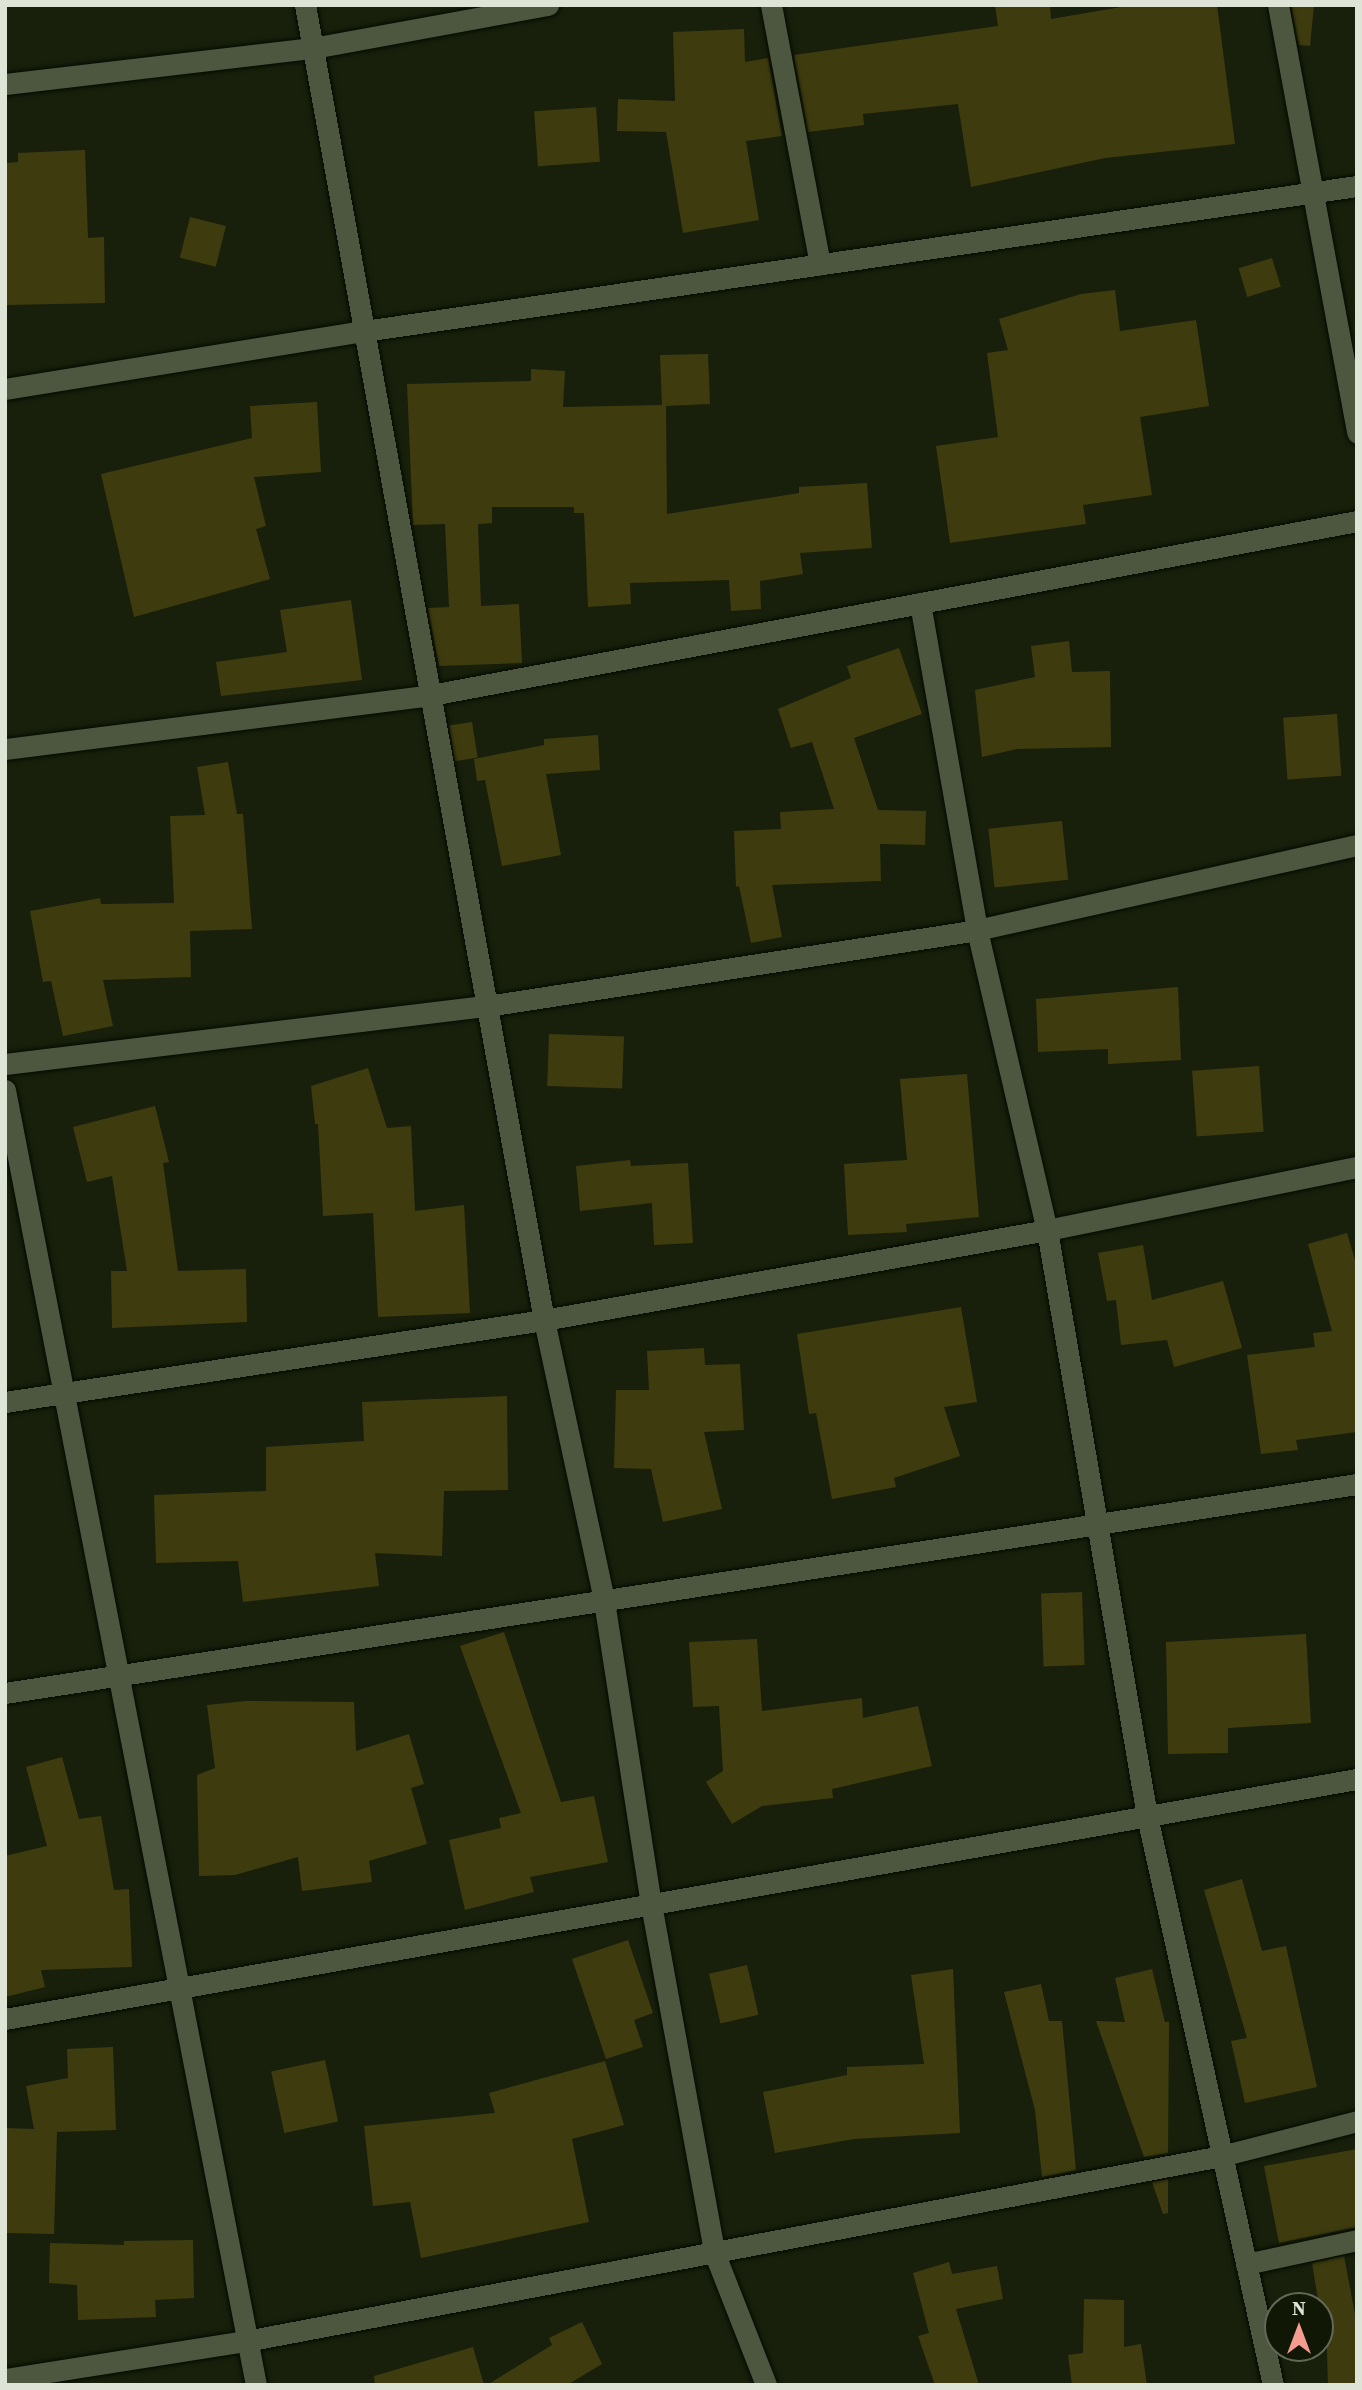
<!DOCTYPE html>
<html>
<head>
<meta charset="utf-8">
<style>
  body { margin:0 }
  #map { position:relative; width:1362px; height:2390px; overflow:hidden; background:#18200b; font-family:"Source Serif 4",serif }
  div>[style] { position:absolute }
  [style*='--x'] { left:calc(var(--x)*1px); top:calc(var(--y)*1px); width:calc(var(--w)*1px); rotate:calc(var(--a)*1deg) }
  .building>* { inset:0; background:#3e3c0f; transform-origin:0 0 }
  .roads { filter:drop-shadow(0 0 2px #040a00) drop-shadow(0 0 2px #040a00) }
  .minor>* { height:21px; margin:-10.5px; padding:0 10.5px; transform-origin:10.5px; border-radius:10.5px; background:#4d573f }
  span { translate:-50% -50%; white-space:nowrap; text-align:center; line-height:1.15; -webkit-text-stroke:6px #101704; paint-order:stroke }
  .frame { position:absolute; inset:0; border:7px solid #dee4d6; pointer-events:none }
  .north { position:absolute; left:1264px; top:2292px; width:70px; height:70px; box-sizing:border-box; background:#101704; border:2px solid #626958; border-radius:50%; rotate:0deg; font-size:19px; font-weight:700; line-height:28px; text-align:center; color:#dee4d6 }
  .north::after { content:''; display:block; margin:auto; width:24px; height:32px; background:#f59c91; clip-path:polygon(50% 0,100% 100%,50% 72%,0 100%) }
</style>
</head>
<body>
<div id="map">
  <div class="building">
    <div style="clip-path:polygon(995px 5px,1050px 5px,1051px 19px,1133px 5px,1217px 5px,1235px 144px,1105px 158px,971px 187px,958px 104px,863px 114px,864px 125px,808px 132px,794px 55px,998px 26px)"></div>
    <div style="clip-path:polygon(1291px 5px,1314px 5px,1310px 46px,1299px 45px)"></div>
    <div style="clip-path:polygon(744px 29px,745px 62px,768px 58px,782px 136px,746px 141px,759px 220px,683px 233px,666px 132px,617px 131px,618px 99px,675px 101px,673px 32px)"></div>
    <div style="left:596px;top:107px;width:55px;height:62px;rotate:86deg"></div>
    <div style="clip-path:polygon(85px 150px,88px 238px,104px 237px,105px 303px,5px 305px,5px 163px,18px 162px,18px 153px)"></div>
    <div style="left:190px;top:217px;width:37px;height:42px;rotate:14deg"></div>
    <div style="left:1272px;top:258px;width:30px;height:35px;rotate:73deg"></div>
    <div style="clip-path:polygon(1115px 290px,1120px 331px,1196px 320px,1209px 406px,1140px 417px,1152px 495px,1083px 505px,1086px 524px,950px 543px,936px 446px,998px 437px,987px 353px,1008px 350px,999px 319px,1081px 294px)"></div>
    <div style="clip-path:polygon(708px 354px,710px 404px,666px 406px,667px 514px,799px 493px,799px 487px,867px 483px,872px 548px,800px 553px,803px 574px,760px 581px,761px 609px,731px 611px,729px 580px,630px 583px,631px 604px,588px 607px,584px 513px,574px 513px,574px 507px,492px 507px,492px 523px,478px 524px,481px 606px,519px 604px,522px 663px,439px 666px,428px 608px,449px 607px,445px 524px,413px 525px,407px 384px,531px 381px,531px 369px,565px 371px,563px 407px,662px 405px,660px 355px)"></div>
    <div style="clip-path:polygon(317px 402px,321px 472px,254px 477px,266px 526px,256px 529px,270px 579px,134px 617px,101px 474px,252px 438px,250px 406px)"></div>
    <div style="clip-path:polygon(351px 600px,362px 680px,221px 696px,216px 662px,287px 652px,280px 610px)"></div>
    <div style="clip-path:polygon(1069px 641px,1072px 672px,1110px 671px,1111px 747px,1017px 749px,982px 757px,975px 690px,1035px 677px,1031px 646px)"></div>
    <div style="clip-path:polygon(899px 648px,922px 714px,854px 738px,878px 810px,926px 811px,925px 845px,880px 844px,881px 881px,772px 885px,782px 937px,751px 943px,739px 886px,736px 887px,734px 831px,781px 829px,780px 812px,834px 809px,812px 742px,791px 748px,778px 709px,851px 678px,847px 666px)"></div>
    <div style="left:1337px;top:714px;width:62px;height:54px;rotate:86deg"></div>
    <div style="left:472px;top:722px;width:36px;height:23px;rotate:81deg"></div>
    <div style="clip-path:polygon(598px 735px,600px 770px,546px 774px,561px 855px,502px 866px,485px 780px,477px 781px,474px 759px,544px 745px,544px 739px)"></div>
    <div style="clip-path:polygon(228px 762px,237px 814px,243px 814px,252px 929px,190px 931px,191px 977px,103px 980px,113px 1026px,63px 1036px,51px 981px,43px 982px,30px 911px,100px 898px,101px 904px,174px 903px,170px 816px,205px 815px,197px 767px)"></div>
    <div style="left:1062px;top:821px;width:59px;height:74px;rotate:84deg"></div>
    <div style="clip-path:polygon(1178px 987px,1181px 1060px,1108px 1064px,1108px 1049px,1038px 1052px,1036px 999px)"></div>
    <div style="left:549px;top:1034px;width:75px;height:52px;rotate:2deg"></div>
    <div style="left:1259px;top:1066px;width:66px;height:67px;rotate:86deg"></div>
    <div style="clip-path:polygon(368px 1068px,387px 1128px,411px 1126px,415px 1211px,464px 1205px,470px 1313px,378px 1317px,373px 1213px,323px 1216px,318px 1124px,315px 1124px,311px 1086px)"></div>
    <div style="clip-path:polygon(967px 1074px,979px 1217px,906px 1224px,907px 1232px,848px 1235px,844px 1164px,907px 1160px,900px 1079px)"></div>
    <div style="clip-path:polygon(155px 1106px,169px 1162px,163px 1163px,178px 1271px,246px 1269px,247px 1322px,112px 1328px,111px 1271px,127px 1271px,112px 1176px,87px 1182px,73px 1127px)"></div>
    <div style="clip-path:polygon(630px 1160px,631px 1166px,688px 1163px,693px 1243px,654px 1245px,652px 1203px,580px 1211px,576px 1166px)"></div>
    <div style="clip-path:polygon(1347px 1233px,1357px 1267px,1357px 1432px,1296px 1440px,1298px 1450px,1261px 1454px,1247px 1355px,1315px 1347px,1313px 1333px,1332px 1331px,1308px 1244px)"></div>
    <div style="clip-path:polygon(1143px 1245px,1152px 1300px,1223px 1281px,1242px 1348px,1174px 1367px,1167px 1340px,1121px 1345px,1116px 1300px,1107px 1301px,1098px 1253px)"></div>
    <div style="clip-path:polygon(961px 1307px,977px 1402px,944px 1407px,960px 1456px,894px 1478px,896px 1487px,832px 1499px,816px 1413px,809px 1414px,797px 1334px)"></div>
    <div style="clip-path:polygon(704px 1348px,705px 1365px,740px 1364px,744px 1430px,704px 1432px,722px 1509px,663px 1522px,651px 1469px,614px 1468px,616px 1390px,649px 1390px,647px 1351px)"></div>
    <div style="clip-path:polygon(507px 1396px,508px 1490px,444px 1491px,442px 1556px,375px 1553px,379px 1586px,243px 1602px,238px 1561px,156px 1563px,154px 1495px,266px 1491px,266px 1447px,364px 1441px,362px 1402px)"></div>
    <div style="left:1082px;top:1592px;width:73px;height:41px;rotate:88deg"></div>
    <div style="clip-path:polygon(504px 1632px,561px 1802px,594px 1796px,608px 1862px,530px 1877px,534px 1892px,465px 1910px,449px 1840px,501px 1828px,499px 1818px,521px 1813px,460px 1646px)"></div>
    <div style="clip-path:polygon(1306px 1634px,1311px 1723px,1228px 1728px,1228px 1753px,1168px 1754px,1166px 1642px)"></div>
    <div style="clip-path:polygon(757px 1639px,762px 1711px,862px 1698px,863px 1718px,918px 1706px,932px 1766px,832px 1789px,833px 1798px,762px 1806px,732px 1824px,706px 1782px,723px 1771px,719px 1706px,693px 1707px,689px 1642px)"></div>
    <div style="clip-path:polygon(246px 1701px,354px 1702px,356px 1751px,409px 1734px,424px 1784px,411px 1788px,427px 1844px,369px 1861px,372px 1882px,302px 1891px,298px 1857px,235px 1875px,199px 1876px,197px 1775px,215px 1768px,207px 1705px)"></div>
    <div style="clip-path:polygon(62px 1757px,79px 1819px,101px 1816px,114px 1890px,129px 1889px,132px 1967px,41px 1970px,45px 1987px,5px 1997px,5px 1856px,47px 1846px,26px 1767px)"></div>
    <div style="clip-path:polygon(1242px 1879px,1262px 1951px,1286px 1946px,1317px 2087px,1245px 2103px,1231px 2041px,1247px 2038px,1204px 1890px)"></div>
    <div style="clip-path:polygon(628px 1940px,653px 2013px,634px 2020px,643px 2047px,606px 2059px,572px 1959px)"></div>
    <div style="left:747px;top:1965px;width:51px;height:39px;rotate:77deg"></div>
    <div style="clip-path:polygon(953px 1969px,960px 2133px,854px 2139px,775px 2153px,763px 2092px,847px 2075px,847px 2067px,924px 2064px,911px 1975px)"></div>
    <div style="clip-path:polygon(1152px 1969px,1165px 2022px,1169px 2022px,1168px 2153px,1144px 2157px,1096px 2021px,1125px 2022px,1115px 1978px)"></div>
    <div style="clip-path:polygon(1041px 1984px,1049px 2021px,1062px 2021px,1076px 2170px,1042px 2177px,1035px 2110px,1004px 1992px)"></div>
    <div style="clip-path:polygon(113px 2047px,116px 2130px,57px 2132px,54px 2234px,5px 2233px,5px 2128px,34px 2129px,26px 2086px,68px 2078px,67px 2049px)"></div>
    <div style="left:325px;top:2060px;width:63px;height:55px;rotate:78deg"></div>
    <div style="clip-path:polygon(605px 2061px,624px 2125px,572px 2139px,589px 2222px,421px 2258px,410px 2202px,373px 2206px,364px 2126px,495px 2113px,489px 2093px)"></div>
    <div style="clip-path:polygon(1357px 2149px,1357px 2227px,1279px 2243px,1264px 2166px)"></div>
    <div style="clip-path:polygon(1168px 2179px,1168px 2213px,1163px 2214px,1152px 2182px)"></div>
    <div style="clip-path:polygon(193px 2240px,194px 2298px,155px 2300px,156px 2317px,78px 2320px,77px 2285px,49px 2283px,50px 2243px,124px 2245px,124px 2241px)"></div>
    <div style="clip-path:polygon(1344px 2256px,1357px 2325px,1357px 2385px,1328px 2385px,1326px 2318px,1321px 2318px,1312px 2263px)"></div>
    <div style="clip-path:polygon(949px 2262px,952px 2274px,997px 2266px,1003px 2299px,956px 2309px,979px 2385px,935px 2385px,918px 2336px,929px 2333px,913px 2273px)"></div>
    <div style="clip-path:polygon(1084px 2299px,1124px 2300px,1124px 2347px,1141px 2344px,1147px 2385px,1072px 2385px,1068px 2355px,1083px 2353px)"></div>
    <div style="clip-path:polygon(582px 2322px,602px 2364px,567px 2385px,487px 2385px,552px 2345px,549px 2338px)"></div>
    <div style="clip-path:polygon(473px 2347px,484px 2385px,375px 2385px,374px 2376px)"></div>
  </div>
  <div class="roads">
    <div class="minor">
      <div style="--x:305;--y:5;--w:1337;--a:79.7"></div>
      <div style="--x:544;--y:1320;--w:287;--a:77.9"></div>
      <div style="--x:604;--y:1601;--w:307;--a:81.2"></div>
      <div style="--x:651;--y:1904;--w:354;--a:79.7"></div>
      <div style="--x:714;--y:2252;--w:143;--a:68.6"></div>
      <div style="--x:771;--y:5;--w:264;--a:79.3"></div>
      <div style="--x:1278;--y:5;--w:435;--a:79.5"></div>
      <div style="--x:5;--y:84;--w:310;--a:-6.7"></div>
      <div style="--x:313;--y:48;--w:239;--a:-10.4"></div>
      <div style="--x:5;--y:389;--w:364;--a:-9.2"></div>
      <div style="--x:364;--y:331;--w:1004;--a:-8.31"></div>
      <div style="--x:920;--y:603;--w:332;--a:80.1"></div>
      <div style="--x:977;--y:930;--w:308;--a:76.9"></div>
      <div style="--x:1047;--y:1230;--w:594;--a:80.32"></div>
      <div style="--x:1147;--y:1816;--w:583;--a:77.51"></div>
      <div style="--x:5;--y:749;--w:429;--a:-7.2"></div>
      <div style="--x:431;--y:695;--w:942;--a:-10.64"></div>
      <div style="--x:5;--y:1064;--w:485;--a:-6.9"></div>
      <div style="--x:487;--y:1006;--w:496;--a:-8.8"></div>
      <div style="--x:977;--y:930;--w:389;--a:-12.6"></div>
      <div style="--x:5;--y:1090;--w:1319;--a:79.03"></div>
      <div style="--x:5;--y:1402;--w:545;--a:-8.65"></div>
      <div style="--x:544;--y:1320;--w:511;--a:-10.14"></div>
      <div style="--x:1047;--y:1230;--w:316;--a:-11.5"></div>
      <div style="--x:5;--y:1693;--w:1368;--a:-8.79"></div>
      <div style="--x:5;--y:2019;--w:1373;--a:-10.07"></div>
      <div style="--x:1246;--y:2264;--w:114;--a:-12.2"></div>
      <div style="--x:5;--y:2379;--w:244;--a:-9"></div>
      <div style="--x:246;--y:2341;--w:992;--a:-10.74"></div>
      <div style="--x:1221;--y:2156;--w:140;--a:-14.4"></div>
    </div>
  </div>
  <div class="frame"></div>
  <div class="north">N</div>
</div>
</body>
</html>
